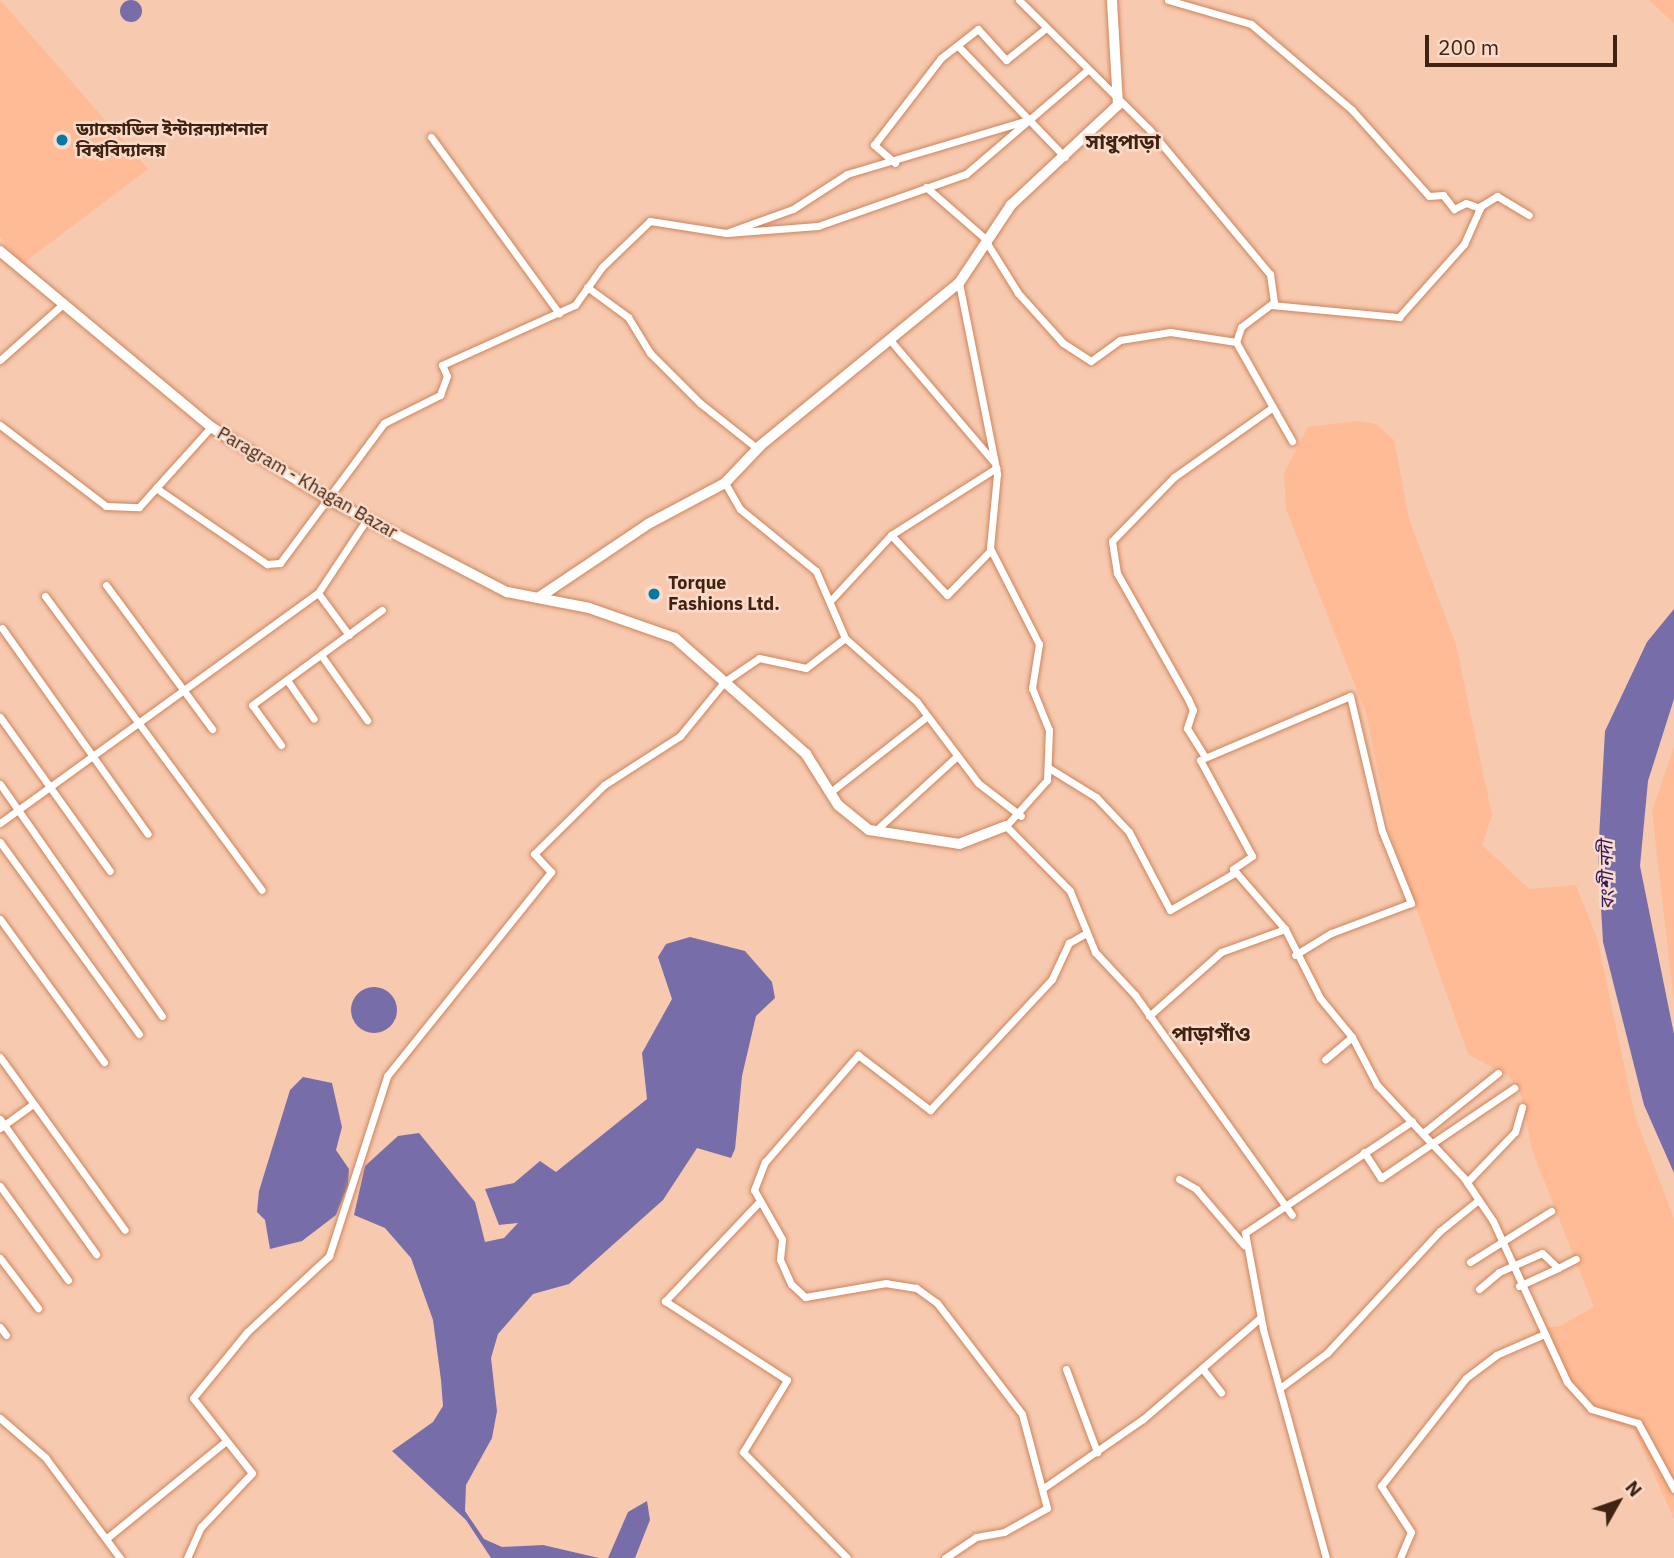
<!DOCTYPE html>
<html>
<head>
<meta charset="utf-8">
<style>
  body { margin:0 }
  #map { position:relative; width:1674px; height:1558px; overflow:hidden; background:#f7c9af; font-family:"IBM Plex Sans","Noto Sans Bengali",sans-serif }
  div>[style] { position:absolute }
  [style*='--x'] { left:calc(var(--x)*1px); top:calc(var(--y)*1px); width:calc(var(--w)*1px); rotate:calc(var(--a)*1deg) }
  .built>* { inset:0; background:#febb95 }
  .water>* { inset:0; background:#776ea9 }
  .round { border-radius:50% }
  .roads { filter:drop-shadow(0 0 2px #cd855b) drop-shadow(0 0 2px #cd855b) }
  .street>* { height:7px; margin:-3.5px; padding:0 3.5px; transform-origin:3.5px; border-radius:3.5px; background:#fff }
  .secondary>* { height:10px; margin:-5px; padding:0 5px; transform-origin:5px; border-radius:5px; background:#fff }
  .dots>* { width:19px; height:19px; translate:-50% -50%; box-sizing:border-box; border:4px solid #fadac9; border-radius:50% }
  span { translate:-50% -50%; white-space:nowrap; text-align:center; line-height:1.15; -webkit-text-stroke:5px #fadac9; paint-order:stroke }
  .poi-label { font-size:18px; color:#3f2211; font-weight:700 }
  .left { translate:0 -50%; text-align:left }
  .street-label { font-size:18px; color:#3f2211 }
  .water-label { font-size:19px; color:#301b64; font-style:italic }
  .quarter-label { font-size:21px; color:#3f2211; font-weight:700 }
  .north { position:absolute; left:1583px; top:1467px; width:70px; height:70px; -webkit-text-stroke:5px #fadac9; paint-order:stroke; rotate:50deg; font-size:19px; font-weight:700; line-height:28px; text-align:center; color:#3f2211 }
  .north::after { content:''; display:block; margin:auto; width:24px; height:32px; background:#3f2211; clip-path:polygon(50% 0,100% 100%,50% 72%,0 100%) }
  .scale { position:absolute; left:1425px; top:35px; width:192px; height:32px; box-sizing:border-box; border:4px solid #3f2211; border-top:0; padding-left:9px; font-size:21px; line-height:24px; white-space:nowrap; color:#3f2211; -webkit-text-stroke:5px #fadac9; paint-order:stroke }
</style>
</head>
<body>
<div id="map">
  <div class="built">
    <div style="clip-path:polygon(0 0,148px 169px,22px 264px,0 237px)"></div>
    <div style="clip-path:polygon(1649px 0,1674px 0,1674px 23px)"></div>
    <div style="clip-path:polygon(1355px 421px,1376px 424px,1394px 440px,1409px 519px,1456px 645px,1492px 815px,1482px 845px,1529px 889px,1576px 885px,1597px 938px,1635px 1116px,1674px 1219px,1674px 1555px,1674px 1519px,1634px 1430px,1598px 1418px,1566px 1389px,1535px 1330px,1560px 1326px,1594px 1307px,1532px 1150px,1521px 1094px,1510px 1077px,1468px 1054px,1392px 839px,1366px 713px,1286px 509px,1284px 473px,1308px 427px)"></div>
    <div style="clip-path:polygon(1674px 747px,1674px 1001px,1652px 811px)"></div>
  </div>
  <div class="water">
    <div class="round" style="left:120px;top:0;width:22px;height:22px"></div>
    <div style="clip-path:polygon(1674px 609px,1674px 699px,1648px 781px,1640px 866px,1674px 1034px,1674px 1173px,1644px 1105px,1603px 942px,1598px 856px,1605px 731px,1647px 642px)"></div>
    <div style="clip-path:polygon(690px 937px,745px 951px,772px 982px,775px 998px,756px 1016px,742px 1076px,735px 1149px,731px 1158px,697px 1148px,663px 1200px,569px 1284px,533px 1294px,498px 1334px,491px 1358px,497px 1411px,492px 1438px,466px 1485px,465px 1511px,484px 1539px,502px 1547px,543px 1545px,599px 1558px,491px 1558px,466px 1520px,392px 1451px,433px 1422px,443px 1406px,441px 1380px,433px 1320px,411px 1258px,385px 1228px,354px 1215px,365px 1166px,398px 1136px,419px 1133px,475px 1202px,485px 1242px,504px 1238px,518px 1223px,499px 1225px,485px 1189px,514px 1183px,540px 1161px,556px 1172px,647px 1099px,642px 1053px,672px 999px,658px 957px,666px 944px)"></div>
    <div class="round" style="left:351px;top:987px;width:46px;height:46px"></div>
    <div style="clip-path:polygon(303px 1077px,332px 1083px,342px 1127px,336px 1150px,349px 1169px,348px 1185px,336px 1215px,302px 1241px,270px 1249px,265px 1220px,257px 1212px,259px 1191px,290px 1090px)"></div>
    <div style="clip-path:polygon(647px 1501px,650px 1520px,635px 1558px,608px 1558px,628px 1512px)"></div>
  </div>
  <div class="roads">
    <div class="street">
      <div style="--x:1019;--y:0;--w:183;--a:44.8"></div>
      <div style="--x:1149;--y:129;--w:189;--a:50.2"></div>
      <div style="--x:1270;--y:274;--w:28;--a:82"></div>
      <div style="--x:1274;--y:302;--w:41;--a:142.9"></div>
      <div style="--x:1241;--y:327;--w:16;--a:108"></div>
      <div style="--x:1236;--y:342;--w:114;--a:60.5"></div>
      <div style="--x:1168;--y:0;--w:86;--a:16.1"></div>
      <div style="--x:1251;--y:24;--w:133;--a:40.4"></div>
      <div style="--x:1352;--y:110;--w:115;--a:48.2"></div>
      <div style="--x:1429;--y:196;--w:14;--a:-4"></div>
      <div style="--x:1443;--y:195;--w:18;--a:52"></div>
      <div style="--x:1454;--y:209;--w:13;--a:-27"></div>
      <div style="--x:1466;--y:203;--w:15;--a:20"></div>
      <div style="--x:958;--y:46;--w:154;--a:46.1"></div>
      <div style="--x:431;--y:137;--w:218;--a:54"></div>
      <div style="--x:895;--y:163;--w:28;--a:-139"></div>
      <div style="--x:874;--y:145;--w:110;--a:-52.4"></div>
      <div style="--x:941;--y:58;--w:47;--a:-38.1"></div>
      <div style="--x:978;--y:29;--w:42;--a:47.9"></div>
      <div style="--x:1006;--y:60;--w:51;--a:-38.7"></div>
      <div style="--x:926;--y:187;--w:82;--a:41.1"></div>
      <div style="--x:727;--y:233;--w:91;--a:-4.4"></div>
      <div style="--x:818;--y:226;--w:157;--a:-19.4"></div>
      <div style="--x:966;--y:174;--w:158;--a:-40.6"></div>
      <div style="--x:987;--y:243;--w:59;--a:58.2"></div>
      <div style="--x:1018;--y:293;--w:67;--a:48"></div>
      <div style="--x:1063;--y:343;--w:33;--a:33"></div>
      <div style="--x:1091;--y:361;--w:36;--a:-36"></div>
      <div style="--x:1120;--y:340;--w:51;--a:-9.1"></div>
      <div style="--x:1170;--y:332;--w:67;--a:8.6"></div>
      <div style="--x:959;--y:283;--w:195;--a:78.7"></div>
      <div style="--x:997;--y:474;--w:74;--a:95.4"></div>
      <div style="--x:990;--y:548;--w:108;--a:63"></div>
      <div style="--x:1039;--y:644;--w:45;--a:99"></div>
      <div style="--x:1032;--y:688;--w:45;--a:68"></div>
      <div style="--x:1049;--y:730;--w:50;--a:92.3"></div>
      <div style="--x:1047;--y:780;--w:62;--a:131.7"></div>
      <div style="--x:1006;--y:826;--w:91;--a:45.4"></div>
      <div style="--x:1070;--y:891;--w:66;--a:67.7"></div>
      <div style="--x:1095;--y:952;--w:59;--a:47.1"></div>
      <div style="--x:1135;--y:995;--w:270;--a:54.5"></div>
      <div style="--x:587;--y:287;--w:51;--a:36.2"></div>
      <div style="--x:628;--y:317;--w:42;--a:58.6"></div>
      <div style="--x:650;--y:353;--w:71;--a:45"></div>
      <div style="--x:700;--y:403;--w:74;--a:38.4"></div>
      <div style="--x:1271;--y:305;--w:129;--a:5.4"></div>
      <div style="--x:1399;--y:317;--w:98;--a:-48.3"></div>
      <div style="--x:1464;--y:244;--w:42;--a:-65.9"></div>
      <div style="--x:1481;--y:206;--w:19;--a:-32"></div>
      <div style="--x:1497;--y:196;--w:37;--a:31"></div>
      <div style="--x:890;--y:340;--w:160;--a:49.6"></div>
      <div style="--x:0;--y:360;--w:84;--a:-41.6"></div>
      <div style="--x:0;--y:425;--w:133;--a:37.4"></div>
      <div style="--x:106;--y:506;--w:33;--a:2"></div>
      <div style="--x:139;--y:507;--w:25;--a:-48"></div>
      <div style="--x:211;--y:427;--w:82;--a:132"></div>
      <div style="--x:156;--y:488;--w:135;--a:34.4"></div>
      <div style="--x:267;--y:564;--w:13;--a:-4"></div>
      <div style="--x:280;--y:563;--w:174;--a:-53.4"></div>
      <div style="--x:384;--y:423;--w:63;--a:-26.6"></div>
      <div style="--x:440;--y:395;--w:20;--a:-70"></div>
      <div style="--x:447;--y:376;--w:12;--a:-114"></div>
      <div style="--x:442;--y:365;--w:146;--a:-24.3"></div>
      <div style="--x:575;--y:305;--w:47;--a:-54.6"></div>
      <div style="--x:602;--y:267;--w:66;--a:-43.8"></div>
      <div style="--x:650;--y:221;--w:77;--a:9"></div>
      <div style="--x:726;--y:233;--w:71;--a:-19.7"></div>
      <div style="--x:793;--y:209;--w:64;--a:-32.9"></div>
      <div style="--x:847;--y:174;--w:192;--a:-16.6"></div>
      <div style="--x:725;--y:483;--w:30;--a:60"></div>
      <div style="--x:740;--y:509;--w:98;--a:39.2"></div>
      <div style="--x:816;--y:571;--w:73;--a:66.6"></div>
      <div style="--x:891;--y:535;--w:125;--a:-32.5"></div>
      <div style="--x:106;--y:585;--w:179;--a:53.6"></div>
      <div style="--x:318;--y:593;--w:52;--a:53.6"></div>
      <div style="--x:45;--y:596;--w:365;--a:53.6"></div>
      <div style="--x:832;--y:599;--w:87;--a:-47.3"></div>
      <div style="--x:891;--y:535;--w:82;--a:47"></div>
      <div style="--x:947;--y:595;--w:62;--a:-45.7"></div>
      <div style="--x:2;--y:628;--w:252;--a:54.7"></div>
      <div style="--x:321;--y:655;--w:80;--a:54.7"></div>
      <div style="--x:287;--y:680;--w:47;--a:55.3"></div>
      <div style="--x:0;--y:717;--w:189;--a:54.5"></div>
      <div style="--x:281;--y:745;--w:49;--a:-125.9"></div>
      <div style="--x:252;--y:705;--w:161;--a:-36.2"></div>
      <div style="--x:1205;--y:757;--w:34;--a:-122"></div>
      <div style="--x:1187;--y:728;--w:19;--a:-72"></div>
      <div style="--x:1193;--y:710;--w:12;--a:-114"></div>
      <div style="--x:1188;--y:699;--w:145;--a:-119.4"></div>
      <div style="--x:1117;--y:573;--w:32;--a:-99"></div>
      <div style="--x:1112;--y:541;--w:89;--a:-45.9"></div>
      <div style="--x:1174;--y:477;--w:121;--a:-35.3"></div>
      <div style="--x:1049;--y:768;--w:55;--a:31.7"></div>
      <div style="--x:1096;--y:797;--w:48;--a:46.7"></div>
      <div style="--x:1129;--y:832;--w:88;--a:62.3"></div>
      <div style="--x:1170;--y:910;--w:76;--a:-29.9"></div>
      <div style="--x:0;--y:784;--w:283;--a:55.1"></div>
      <div style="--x:833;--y:790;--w:118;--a:-38.1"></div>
      <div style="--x:0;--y:823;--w:392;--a:-35.9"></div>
      <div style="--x:318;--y:593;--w:89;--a:-56.5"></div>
      <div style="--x:875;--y:831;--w:111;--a:-42.4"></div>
      <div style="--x:0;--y:842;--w:237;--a:54.1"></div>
      <div style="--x:0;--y:919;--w:177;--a:54"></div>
      <div style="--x:1285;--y:929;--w:79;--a:-130.9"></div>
      <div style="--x:1233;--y:869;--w:23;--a:-34"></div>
      <div style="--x:1252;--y:856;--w:109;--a:-118.4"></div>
      <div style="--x:1200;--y:760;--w:163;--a:-23.1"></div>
      <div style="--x:1350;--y:696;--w:139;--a:76.7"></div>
      <div style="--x:1382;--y:831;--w:78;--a:68.1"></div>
      <div style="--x:1411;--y:903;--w:85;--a:159.4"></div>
      <div style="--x:1331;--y:933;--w:42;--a:148.6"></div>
      <div style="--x:1149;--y:1016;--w:96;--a:-41.6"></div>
      <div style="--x:1221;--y:952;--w:68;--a:-19.8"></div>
      <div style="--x:1285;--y:929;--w:77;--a:63.1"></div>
      <div style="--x:1320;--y:998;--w:50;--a:50.6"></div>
      <div style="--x:1352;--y:1037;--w:35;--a:140"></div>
      <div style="--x:1352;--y:1037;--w:54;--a:62.5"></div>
      <div style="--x:1377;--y:1085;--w:127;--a:46.9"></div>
      <div style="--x:1464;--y:1178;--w:52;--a:56"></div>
      <div style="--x:1493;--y:1221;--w:177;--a:65.3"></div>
      <div style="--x:1567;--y:1382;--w:36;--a:48"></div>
      <div style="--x:1591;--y:1409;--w:49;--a:16.6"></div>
      <div style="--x:1638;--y:1423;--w:75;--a:61.4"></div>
      <div style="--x:0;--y:1057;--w:213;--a:54.2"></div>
      <div style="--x:0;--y:1119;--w:166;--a:54.6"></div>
      <div style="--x:0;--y:1128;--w:41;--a:-36"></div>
      <div style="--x:1423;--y:1133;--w:96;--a:-38.7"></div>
      <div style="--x:1364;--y:1152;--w:31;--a:57"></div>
      <div style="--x:1381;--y:1178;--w:161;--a:-34.1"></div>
      <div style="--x:1179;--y:1179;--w:20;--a:30"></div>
      <div style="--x:1196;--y:1189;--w:74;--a:49.4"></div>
      <div style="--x:1467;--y:1182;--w:69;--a:-46.2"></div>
      <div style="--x:1515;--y:1132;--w:26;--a:-74"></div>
      <div style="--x:0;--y:1186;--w:116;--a:54.1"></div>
      <div style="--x:760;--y:1201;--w:138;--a:133.5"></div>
      <div style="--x:665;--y:1301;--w:145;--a:32.9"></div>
      <div style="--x:787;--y:1380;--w:84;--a:121.4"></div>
      <div style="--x:743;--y:1452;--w:148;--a:45.5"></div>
      <div style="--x:0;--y:1258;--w:63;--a:52.8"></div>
      <div style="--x:1470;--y:1262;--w:96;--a:-32.2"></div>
      <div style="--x:1519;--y:1286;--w:43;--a:-24.8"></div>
      <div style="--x:1479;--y:1289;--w:26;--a:-40"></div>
      <div style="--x:1499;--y:1272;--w:47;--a:-23.8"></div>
      <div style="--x:1542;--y:1253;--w:22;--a:43"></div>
      <div style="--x:1558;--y:1268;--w:20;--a:-27"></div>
      <div style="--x:0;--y:1327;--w:10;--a:53"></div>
      <div style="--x:1202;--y:1368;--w:31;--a:52"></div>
      <div style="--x:1066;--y:1369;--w:89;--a:69.5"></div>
      <div style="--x:1280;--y:1388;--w:59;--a:-36.7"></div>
      <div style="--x:1327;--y:1353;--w:166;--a:-47.2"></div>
      <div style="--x:1440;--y:1231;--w:46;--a:-38.9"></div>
      <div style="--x:0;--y:1418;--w:60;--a:40.9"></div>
      <div style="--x:45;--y:1457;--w:126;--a:53.4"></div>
      <div style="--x:1045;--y:1487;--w:119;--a:-34.8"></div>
      <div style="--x:1143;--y:1419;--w:155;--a:-40.8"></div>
      <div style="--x:107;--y:1538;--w:154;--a:-39.2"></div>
      <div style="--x:187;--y:1558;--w:34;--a:-66"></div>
      <div style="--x:201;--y:1527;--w:74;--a:-46.6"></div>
      <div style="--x:252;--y:1473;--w:95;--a:-128.2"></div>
      <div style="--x:193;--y:1398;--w:85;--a:-50.7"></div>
      <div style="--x:247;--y:1332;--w:112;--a:-42.8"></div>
      <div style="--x:329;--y:1256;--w:189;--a:-72.1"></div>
      <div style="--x:387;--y:1076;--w:262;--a:-51.2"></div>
      <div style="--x:551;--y:872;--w:25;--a:-133"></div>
      <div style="--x:534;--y:854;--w:98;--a:-44.6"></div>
      <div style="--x:604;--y:785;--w:90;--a:-32.8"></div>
      <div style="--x:680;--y:736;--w:70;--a:-50.8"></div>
      <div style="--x:724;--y:682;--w:42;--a:-34.4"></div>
      <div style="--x:759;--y:658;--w:48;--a:12"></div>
      <div style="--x:806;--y:668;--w:49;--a:-37.6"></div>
      <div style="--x:845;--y:638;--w:96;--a:41.6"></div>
      <div style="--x:917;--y:702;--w:101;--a:53"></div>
      <div style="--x:978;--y:783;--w:54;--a:37.5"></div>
      <div style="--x:945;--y:1558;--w:37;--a:-34"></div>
      <div style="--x:976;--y:1537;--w:28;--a:-10"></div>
      <div style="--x:1004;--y:1532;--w:49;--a:-29.2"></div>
      <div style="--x:1047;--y:1508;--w:97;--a:-104.9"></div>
      <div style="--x:1022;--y:1414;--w:140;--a:-127.4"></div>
      <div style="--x:937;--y:1303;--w:26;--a:-144"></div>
      <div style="--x:916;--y:1288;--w:30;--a:-171"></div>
      <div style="--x:886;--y:1283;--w:82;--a:170.2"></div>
      <div style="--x:805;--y:1297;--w:19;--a:-137"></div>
      <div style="--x:791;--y:1284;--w:27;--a:-114"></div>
      <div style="--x:780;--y:1259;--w:20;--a:-84"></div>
      <div style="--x:782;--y:1239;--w:56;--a:-119.7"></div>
      <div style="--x:754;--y:1190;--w:30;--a:-69"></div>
      <div style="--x:765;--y:1162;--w:142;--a:-49"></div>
      <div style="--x:858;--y:1055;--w:91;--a:37.4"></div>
      <div style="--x:930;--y:1110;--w:179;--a:-47"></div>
      <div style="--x:1052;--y:979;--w:40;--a:-65"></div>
      <div style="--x:1069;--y:943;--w:20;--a:-30"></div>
      <div style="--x:1326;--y:1558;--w:238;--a:-105.4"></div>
      <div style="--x:1263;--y:1329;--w:98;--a:-100.6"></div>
      <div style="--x:1245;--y:1233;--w:201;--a:-33.8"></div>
      <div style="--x:1400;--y:1558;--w:28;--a:-67"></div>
      <div style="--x:1411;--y:1532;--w:55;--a:-123.1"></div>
      <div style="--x:1381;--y:1486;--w:137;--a:-51.8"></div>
      <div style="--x:1466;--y:1378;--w:38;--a:-37"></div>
      <div style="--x:1496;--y:1355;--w:50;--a:-23.5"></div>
    </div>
    <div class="secondary">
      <div style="--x:0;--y:251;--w:275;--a:39.8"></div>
      <div style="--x:211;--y:427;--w:137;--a:31.6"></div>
      <div style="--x:328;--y:499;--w:202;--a:27.5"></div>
      <div style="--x:507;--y:592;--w:84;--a:11"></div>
      <div style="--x:589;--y:608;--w:91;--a:19.2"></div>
      <div style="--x:675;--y:638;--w:175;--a:41.5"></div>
      <div style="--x:806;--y:754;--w:60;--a:57.9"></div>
      <div style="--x:838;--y:805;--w:40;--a:39"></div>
      <div style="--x:869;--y:830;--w:91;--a:8.8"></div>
      <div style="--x:959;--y:844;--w:50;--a:-21"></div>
      <div style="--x:538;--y:598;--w:133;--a:-33.9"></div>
      <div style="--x:648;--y:524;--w:87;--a:-28"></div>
      <div style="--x:725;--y:483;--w:52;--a:-46.5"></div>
      <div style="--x:761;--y:445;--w:256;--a:-39.3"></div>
      <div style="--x:959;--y:283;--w:94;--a:-56.3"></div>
      <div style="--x:1011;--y:205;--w:146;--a:-43.1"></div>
      <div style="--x:1118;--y:105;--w:105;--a:-93.3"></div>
    </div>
  </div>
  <div class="dots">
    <div style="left:62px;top:140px;background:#047aa2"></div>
    <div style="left:654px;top:594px;background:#047aa2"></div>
  </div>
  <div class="poi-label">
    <span class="left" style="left:76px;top:140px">ড্যাফোডিল ইন্টারন্যাশনাল<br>বিশ্ববিদ্যালয়</span>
    <span class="left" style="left:668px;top:594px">Torque<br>Fashions Ltd.</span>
  </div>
  <div class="street-label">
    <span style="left:307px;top:483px;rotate:30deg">Paragram - Khagan Bazar</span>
  </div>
  <div class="water-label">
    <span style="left:1607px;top:875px;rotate:-91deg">বংশী নদী</span>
  </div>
  <div class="quarter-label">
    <span style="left:1123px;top:141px">সাধুপাড়া</span>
    <span style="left:1211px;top:1033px">পাড়াগাঁও</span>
  </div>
  <div class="north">N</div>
  <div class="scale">200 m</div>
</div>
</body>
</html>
